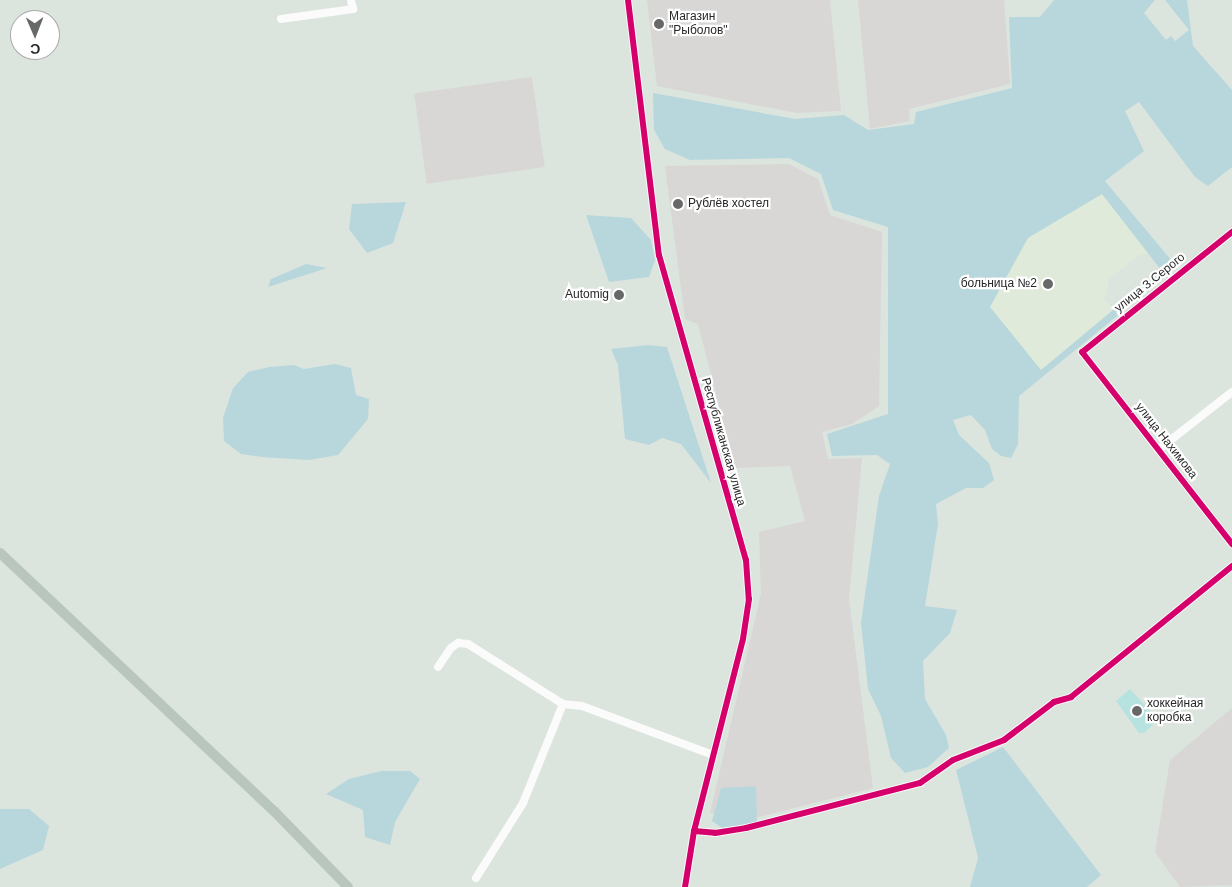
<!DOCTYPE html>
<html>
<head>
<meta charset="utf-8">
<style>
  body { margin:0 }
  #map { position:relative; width:1232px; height:887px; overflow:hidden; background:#dce4de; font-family:Helvetica,sans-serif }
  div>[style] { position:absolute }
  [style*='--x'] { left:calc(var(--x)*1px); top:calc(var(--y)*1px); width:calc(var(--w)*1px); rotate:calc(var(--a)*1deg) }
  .industrial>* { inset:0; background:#d8d7d5; transform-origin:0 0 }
  .medical>* { inset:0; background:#dfeada }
  .green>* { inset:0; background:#b8d7dc }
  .pitch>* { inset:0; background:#b6e2df }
  .minor>* { height:8px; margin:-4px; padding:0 4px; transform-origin:4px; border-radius:4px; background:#fafbfa }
  .major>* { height:10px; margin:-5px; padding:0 5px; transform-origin:5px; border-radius:5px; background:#b8c6bd }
  .cycleway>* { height:6px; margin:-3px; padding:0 3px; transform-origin:3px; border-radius:3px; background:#d6006c }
  .dots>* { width:14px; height:14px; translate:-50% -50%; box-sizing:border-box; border:2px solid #fff; border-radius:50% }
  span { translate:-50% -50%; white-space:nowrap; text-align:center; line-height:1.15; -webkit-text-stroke:4.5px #fff; paint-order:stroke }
  .poi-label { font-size:12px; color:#272727 }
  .left { translate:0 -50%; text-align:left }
  .right { translate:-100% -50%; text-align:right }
  .street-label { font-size:12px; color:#272727 }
  .north { position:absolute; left:10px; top:10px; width:50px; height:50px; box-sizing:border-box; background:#fff; border:1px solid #a9a9a9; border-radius:50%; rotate:179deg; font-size:14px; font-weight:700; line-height:20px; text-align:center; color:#272727 }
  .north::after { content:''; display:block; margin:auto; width:18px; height:22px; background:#666967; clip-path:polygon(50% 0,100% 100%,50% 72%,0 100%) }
</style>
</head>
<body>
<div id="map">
  <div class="industrial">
    <div style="clip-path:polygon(647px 0,830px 0,841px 111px,797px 113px,657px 86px)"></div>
    <div style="clip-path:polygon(858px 0,1004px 0,1010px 84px,909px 109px,910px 121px,870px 129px)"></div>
    <div style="left:532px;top:77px;width:91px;height:119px;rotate:82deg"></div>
    <div style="clip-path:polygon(789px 164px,818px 179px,830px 215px,882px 232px,879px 406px,852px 424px,822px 432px,828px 459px,862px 458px,849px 599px,873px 788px,751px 819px,710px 813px,761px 594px,759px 532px,805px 521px,790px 466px,735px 468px,698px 324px,685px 319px,665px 166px)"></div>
    <div style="clip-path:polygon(1232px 708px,1232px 885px,1180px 887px,1155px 852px,1170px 760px)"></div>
  </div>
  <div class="medical">
    <div style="clip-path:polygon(1113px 190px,1161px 249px,1138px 256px,1109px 279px,1104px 300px,1112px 307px,1113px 315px,1029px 379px,985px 303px,1028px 212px)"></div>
  </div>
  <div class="green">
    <div style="clip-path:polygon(evenodd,1054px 0,1155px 0,1144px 13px,1166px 40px,1171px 36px,1175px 41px,1189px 30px,1165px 0,1187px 0,1193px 46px,1232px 90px,1232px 167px,1208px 186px,1195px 177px,1139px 102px,1125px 111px,1144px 151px,1105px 181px,1177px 267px,1019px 396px,1018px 444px,1011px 458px,1001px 456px,992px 449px,985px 430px,971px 415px,953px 420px,959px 435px,989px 463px,994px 480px,983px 488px,966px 488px,936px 504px,938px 524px,925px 606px,957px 610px,950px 633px,923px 661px,925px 699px,946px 735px,949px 748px,928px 767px,905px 773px,891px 758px,881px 716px,868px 689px,861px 623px,879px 496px,890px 464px,877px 455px,832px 456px,827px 434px,888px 414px,888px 227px,833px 210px,821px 174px,789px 158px,690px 160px,665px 149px,654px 130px,653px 93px,795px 119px,844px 115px,868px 130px,914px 124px,916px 112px,1012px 88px,1009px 17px,1040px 17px,1054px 0,1102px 194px,1161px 270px,1041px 370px,990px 307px,1028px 238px,1102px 194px)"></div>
    <div style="clip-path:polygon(406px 202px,393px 243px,367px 253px,349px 229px,352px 204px)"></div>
    <div style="clip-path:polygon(586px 215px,631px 218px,651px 240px,655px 260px,649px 277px,609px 282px)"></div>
    <div style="clip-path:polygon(306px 264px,327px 268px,268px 287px,271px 279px)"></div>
    <div style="clip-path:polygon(648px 345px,667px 347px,711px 483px,681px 444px,662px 438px,649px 445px,625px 439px,618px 365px,611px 349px)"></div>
    <div style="clip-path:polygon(335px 364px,351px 368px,356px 395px,369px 399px,368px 419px,338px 455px,309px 460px,262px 457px,241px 454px,224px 441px,223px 418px,233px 388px,248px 372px,269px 367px,294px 365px,304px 369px)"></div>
    <div style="clip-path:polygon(1003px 747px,1101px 875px,1087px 887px,970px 887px,978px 858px,956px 770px)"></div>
    <div style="clip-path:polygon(381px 771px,410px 771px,420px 779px,395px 822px,390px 845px,365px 837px,363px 810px,326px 794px,349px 779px)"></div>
    <div style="clip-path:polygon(756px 786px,757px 824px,722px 828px,712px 821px,721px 788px)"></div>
    <div style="clip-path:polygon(0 809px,29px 809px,49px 826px,43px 850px,0 869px)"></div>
  </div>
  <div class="pitch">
    <div style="clip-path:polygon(1130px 689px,1158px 720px,1144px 733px,1139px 733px,1116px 701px)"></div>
  </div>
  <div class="minor">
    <div style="--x:628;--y:0;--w:257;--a:83.1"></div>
    <div style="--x:659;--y:255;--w:317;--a:74.1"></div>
    <div style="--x:746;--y:560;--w:39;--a:86"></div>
    <div style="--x:749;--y:599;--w:40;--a:98.5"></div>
    <div style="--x:743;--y:639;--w:198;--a:104.3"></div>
    <div style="--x:694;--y:831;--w:57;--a:99.1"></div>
    <div style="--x:281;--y:19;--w:73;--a:-7.9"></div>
    <div style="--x:353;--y:9;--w:9;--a:-103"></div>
    <div style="--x:1232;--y:232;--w:192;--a:141.3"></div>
    <div style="--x:1082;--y:352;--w:244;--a:52"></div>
    <div style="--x:1158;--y:450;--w:94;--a:-38.1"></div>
    <div style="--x:438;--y:667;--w:23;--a:-56"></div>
    <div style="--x:451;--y:648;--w:9;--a:-36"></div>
    <div style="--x:458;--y:643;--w:10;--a:6"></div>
    <div style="--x:468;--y:644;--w:112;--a:32.3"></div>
    <div style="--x:563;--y:704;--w:19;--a:6"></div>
    <div style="--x:582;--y:706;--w:140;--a:20.5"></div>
    <div style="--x:694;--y:831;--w:21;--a:5"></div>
    <div style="--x:715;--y:833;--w:31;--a:-9"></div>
    <div style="--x:746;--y:828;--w:180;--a:-14.5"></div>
    <div style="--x:920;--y:783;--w:40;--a:-34.9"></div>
    <div style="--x:953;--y:760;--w:55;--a:-21.4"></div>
    <div style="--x:1004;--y:740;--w:63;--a:-37.2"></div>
    <div style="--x:1054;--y:702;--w:18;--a:-16"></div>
    <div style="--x:1071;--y:697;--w:208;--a:-39.1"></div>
    <div style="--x:476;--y:878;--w:89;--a:-57.9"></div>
    <div style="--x:523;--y:803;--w:107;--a:-68"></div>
  </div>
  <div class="major">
    <div style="--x:0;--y:553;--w:376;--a:43.3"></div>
    <div style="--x:274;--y:811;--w:106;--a:45.8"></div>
  </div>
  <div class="cycleway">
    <div style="--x:628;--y:0;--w:257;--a:83.1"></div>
    <div style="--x:659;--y:255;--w:317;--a:74.1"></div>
    <div style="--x:746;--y:560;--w:39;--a:86"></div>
    <div style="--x:749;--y:599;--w:40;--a:98.5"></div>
    <div style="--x:743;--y:639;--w:198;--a:104.3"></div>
    <div style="--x:694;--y:831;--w:57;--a:99.1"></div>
    <div style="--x:1232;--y:232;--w:192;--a:141.3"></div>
    <div style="--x:1082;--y:352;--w:244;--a:52"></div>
    <div style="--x:694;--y:831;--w:21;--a:5"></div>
    <div style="--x:715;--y:833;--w:31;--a:-9"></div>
    <div style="--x:746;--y:828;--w:180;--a:-14.5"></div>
    <div style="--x:920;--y:783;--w:40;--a:-34.9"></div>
    <div style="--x:953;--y:760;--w:55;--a:-21.4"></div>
    <div style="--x:1004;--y:740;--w:63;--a:-37.2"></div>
    <div style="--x:1054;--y:702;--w:18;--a:-16"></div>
    <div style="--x:1071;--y:697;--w:208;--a:-39.1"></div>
  </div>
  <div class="dots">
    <div style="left:659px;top:24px;background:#666967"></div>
    <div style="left:678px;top:204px;background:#666967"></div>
    <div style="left:1048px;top:284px;background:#666967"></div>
    <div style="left:619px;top:295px;background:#666967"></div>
    <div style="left:1137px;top:711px;background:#666967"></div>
  </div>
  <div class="poi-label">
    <span class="left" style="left:669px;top:24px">Магазин<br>"Рыболов"</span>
    <span class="left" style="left:688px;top:204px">Рублёв хостел</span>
    <span class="right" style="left:1037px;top:284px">больница №2</span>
    <span class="right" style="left:609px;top:295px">Automig</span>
    <span class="left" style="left:1147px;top:711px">хоккейная<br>коробка</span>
  </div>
  <div class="street-label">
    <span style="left:1150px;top:283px;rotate:-39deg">улица З.Серого</span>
    <span style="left:1166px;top:441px;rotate:52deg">улица Нахимова</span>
    <span style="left:723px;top:442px;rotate:74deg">Республиканская улица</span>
  </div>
  <div class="north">С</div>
</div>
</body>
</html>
